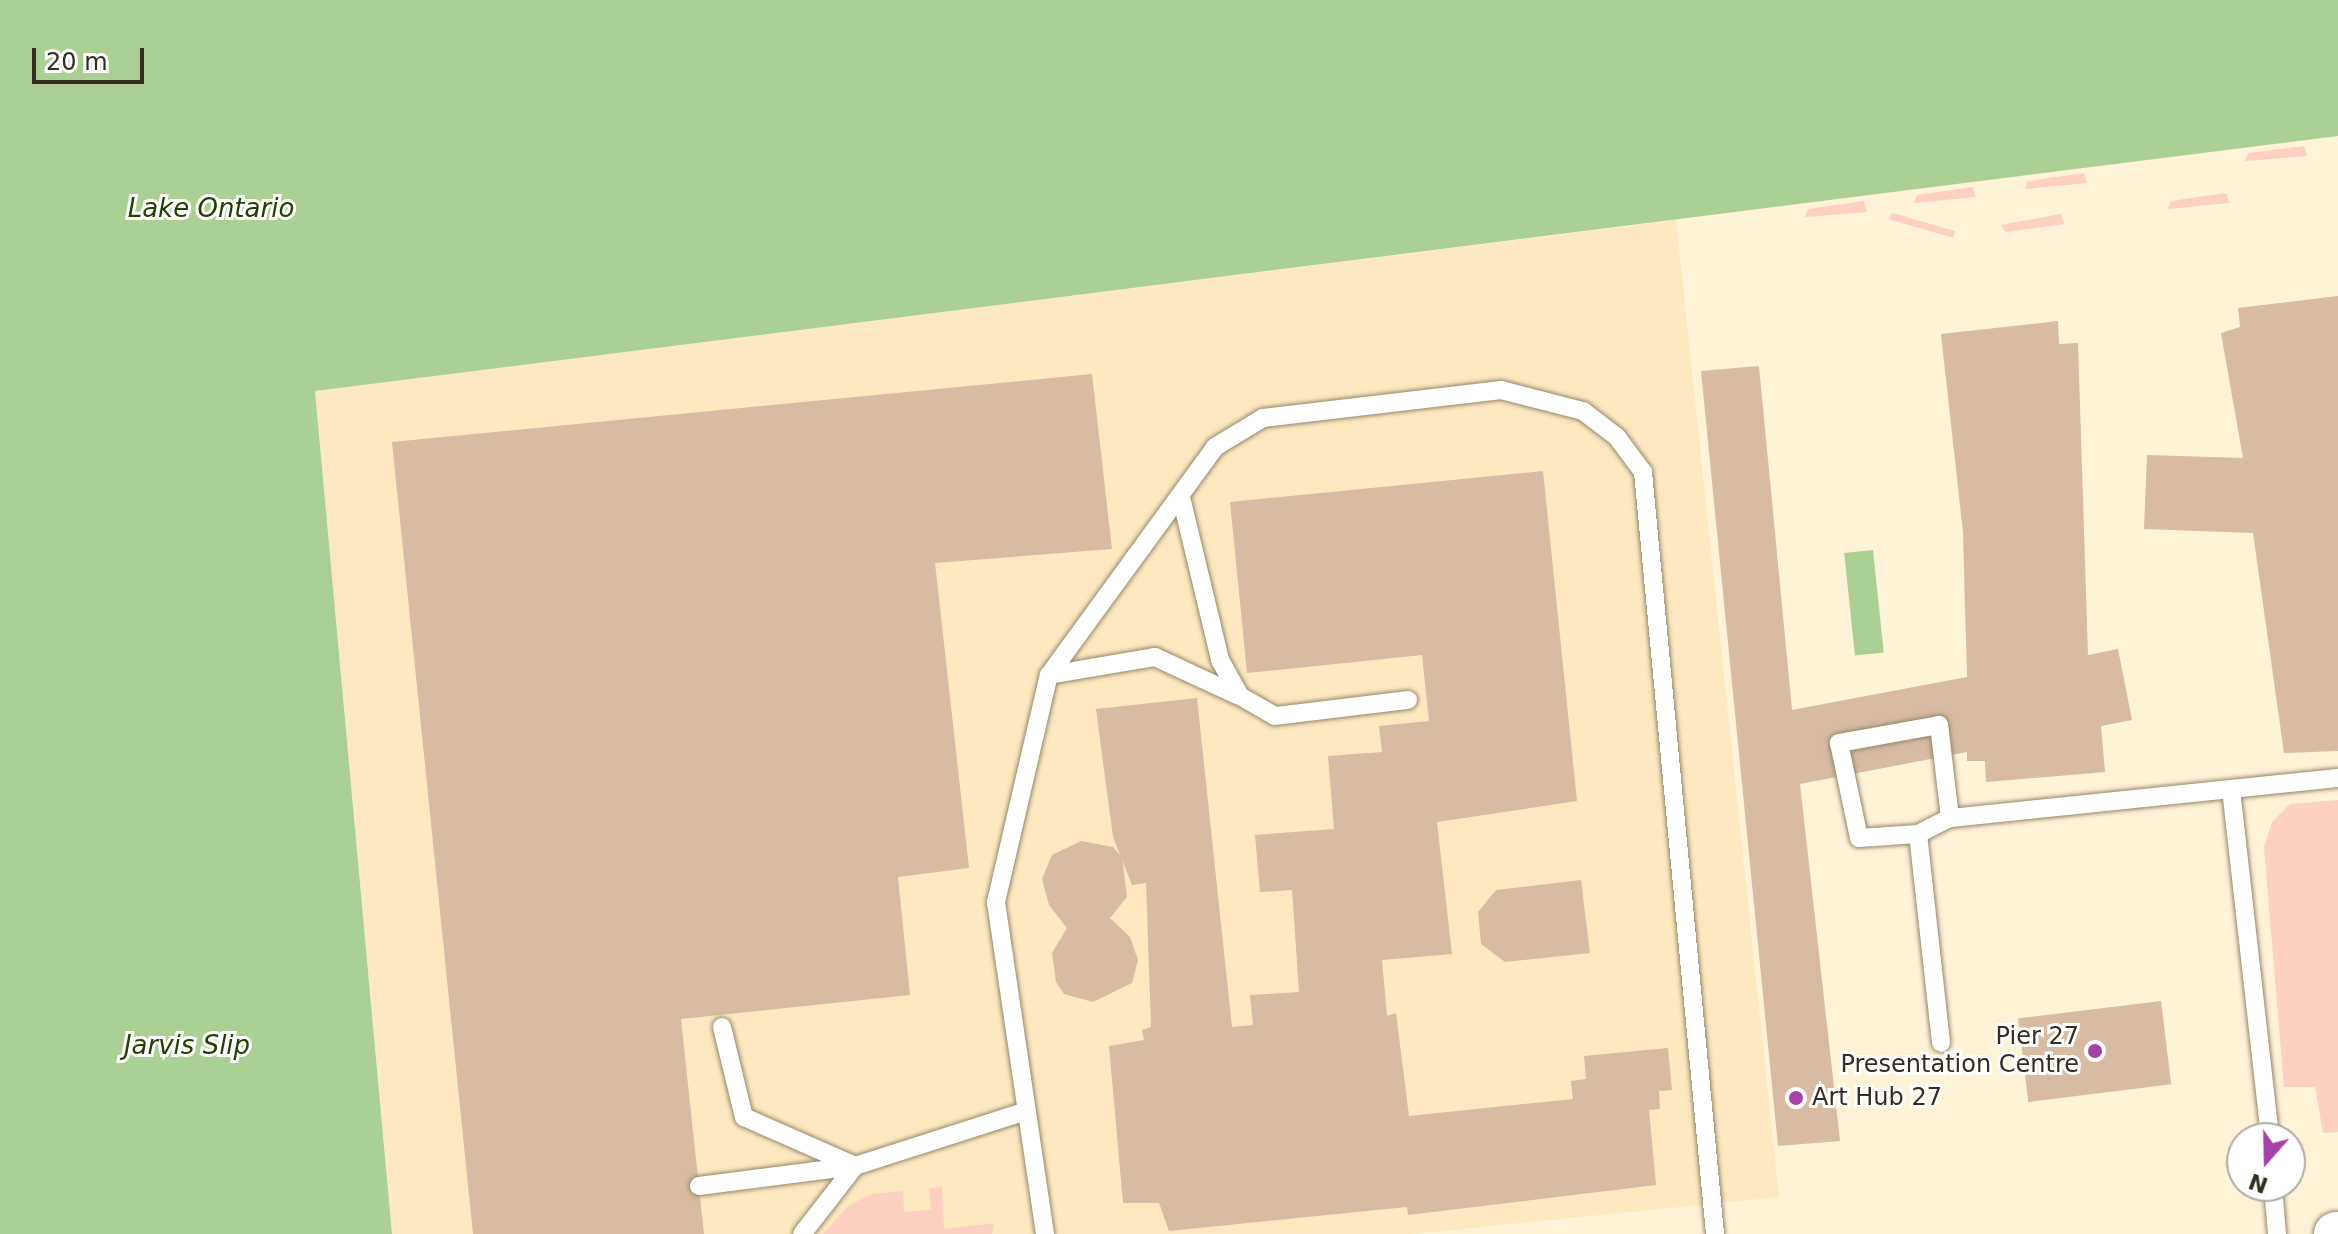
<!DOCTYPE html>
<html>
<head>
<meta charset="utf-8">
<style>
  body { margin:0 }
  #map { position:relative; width:2338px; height:1234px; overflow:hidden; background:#fef2d7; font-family:"DejaVu Sans",sans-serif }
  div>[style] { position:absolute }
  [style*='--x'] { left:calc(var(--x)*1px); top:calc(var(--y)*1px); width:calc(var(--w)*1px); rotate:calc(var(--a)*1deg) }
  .built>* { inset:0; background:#fce9c0 }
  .green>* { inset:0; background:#fdd0c2; transform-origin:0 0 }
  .water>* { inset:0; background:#aad193; transform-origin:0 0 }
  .building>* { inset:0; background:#d7bba2; transform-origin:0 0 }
  .roads { filter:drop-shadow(0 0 2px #958768) drop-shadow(0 0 2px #958768) }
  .service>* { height:18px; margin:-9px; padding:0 9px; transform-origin:9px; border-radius:9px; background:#fff }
  .primary>* { height:44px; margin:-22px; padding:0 22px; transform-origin:22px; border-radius:22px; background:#fff }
  .dots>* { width:22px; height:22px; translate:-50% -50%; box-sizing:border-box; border:4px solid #fff; border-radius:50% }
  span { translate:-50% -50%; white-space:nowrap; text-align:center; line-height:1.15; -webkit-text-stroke:6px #fff; paint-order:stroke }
  .poi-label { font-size:24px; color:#342e21 }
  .right { translate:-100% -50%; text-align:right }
  .left { translate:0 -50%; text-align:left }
  .water-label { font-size:26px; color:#204200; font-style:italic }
  .north { position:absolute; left:2226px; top:1122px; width:80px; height:80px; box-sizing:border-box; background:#fff; border:2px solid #aeaba6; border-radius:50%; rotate:200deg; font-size:22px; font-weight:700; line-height:32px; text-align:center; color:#342e21 }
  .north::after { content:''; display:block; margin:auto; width:28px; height:36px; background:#a641a6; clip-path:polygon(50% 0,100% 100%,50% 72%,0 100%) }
  .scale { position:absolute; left:32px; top:48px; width:112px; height:36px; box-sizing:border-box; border:4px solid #342e21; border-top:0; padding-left:10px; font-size:24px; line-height:28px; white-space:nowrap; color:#342e21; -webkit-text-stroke:6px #fff; paint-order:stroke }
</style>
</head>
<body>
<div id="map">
  <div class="built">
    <div style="clip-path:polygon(1676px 220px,1779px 1197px,1412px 1234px,392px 1234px,315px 391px)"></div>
  </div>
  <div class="green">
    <div style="clip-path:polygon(2304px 146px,2307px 156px,2245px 161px,2248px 153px)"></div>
    <div style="clip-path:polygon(2084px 173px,2087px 183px,2025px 189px,2028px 181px)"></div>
    <div style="clip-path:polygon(1973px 187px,1976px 197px,1914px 203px,1917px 195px)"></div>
    <div style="clip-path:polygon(2226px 193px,2229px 203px,2168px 209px,2171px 201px)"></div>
    <div style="clip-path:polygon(1864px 201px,1867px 212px,1805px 217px,1808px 209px)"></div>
    <div style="clip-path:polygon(2061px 214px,2064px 224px,2006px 232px,2001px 225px)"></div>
    <div style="left:1955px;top:231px;width:7px;height:66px;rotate:106deg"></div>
    <div style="clip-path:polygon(2338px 800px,2338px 1132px,2323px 1133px,2315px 1087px,2284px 1087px,2264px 847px,2272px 822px,2290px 804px)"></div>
    <div style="clip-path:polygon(942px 1186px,944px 1229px,994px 1223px,992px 1234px,823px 1234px,848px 1206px,871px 1194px,903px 1191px,904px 1212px,931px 1209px,929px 1189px)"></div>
  </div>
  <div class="water">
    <div style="clip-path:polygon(0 0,2338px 0,2338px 136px,315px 391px,392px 1234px,0 1234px)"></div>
    <div style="left:1873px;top:550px;width:103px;height:29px;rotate:84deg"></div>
  </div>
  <div class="building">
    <div style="clip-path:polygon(2338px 296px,2338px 751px,2284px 753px,2253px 533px,2144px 529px,2147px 455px,2243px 458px,2221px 333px,2240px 327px,2238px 308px)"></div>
    <div style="clip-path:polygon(2058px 321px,2059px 344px,2078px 343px,2088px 655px,2118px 649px,2132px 720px,2101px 726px,2105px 772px,1986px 782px,1985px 761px,1967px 761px,1967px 752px,1800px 784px,1840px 1141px,1778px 1146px,1701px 371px,1759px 366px,1792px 710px,1967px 677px,1963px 532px,1941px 334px)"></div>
    <div style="clip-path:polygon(1092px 374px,1112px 549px,935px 563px,969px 868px,898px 877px,910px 995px,681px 1019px,704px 1234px,473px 1234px,392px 442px)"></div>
    <div style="clip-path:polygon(1543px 471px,1577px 801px,1437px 822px,1452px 954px,1382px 960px,1387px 1016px,1396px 1013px,1409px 1116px,1573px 1099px,1571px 1081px,1586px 1079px,1584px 1056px,1668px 1048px,1672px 1090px,1659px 1091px,1660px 1109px,1649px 1110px,1656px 1185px,1408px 1215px,1407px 1207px,1169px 1231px,1159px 1203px,1123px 1203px,1109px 1046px,1144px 1040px,1142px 1030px,1151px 1027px,1146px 883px,1132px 885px,1113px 837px,1096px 709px,1197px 698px,1232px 1027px,1253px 1025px,1250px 995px,1299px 992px,1292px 890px,1260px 892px,1255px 835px,1334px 829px,1328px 756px,1382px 752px,1379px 726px,1429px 721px,1422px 655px,1247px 673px,1230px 502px)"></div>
    <div style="clip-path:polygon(1081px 841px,1113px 847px,1122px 857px,1127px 897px,1110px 918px,1130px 937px,1138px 960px,1132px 983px,1093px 1002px,1064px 994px,1056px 982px,1052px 953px,1067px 928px,1049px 905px,1042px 879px,1052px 855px)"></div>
    <div style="clip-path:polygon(1581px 880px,1590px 953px,1505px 962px,1481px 944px,1478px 912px,1496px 890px)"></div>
    <div style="left:2161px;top:1001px;width:84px;height:144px;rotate:83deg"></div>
  </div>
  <div class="roads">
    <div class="service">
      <div style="--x:1181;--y:497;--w:168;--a:76.5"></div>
      <div style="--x:1220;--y:660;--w:41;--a:60.9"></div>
      <div style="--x:1240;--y:696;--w:40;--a:29.7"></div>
      <div style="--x:1275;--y:716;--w:134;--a:-6.9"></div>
      <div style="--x:1049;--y:675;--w:108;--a:-9.6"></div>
      <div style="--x:1155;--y:657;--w:90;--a:24.9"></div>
      <div style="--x:2231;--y:789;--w:351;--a:83.6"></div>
      <div style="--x:1950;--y:818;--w:94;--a:-96.7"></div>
      <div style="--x:1939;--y:725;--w:102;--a:169.8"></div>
      <div style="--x:1839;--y:743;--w:97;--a:78.1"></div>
      <div style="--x:1859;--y:838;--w:59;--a:-3.9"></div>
      <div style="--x:1918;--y:834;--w:36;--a:-27"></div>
      <div style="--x:1950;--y:818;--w:390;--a:-5.9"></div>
      <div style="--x:1918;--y:834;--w:210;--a:83.7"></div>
      <div style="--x:722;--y:1027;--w:93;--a:76.3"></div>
      <div style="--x:744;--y:1117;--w:121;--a:23.8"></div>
      <div style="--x:855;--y:1166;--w:86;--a:127.9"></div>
      <div style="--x:699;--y:1186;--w:157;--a:-7.3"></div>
      <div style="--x:855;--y:1166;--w:180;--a:-17.8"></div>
      <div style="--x:2273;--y:1186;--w:48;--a:85.2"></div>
      <div style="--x:1045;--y:1234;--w:336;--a:-98.4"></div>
      <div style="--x:996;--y:902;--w:233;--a:-76.9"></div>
      <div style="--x:1049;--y:675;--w:282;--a:-53.9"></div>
      <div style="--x:1215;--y:447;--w:56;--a:-31.1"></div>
      <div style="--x:1263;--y:418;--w:240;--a:-6.7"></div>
      <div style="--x:1501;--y:390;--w:85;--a:14.4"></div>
      <div style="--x:1583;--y:411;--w:43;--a:37.4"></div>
      <div style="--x:1617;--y:437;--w:44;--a:53.4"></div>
      <div style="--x:1643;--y:472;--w:765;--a:84.6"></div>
    </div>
    <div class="primary">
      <div style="--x:2336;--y:1234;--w:2;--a:0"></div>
    </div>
  </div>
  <div class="dots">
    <div style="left:2095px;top:1051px;background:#a641a6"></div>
    <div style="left:1796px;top:1098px;background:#a641a6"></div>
  </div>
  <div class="poi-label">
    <span class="right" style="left:2079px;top:1051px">Pier 27<br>Presentation Centre</span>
    <span class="left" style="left:1812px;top:1098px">Art Hub 27</span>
  </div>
  <div class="water-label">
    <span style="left:211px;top:209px">Lake Ontario</span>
    <span style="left:187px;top:1046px">Jarvis Slip</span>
  </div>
  <div class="north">N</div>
  <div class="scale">20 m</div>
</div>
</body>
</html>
